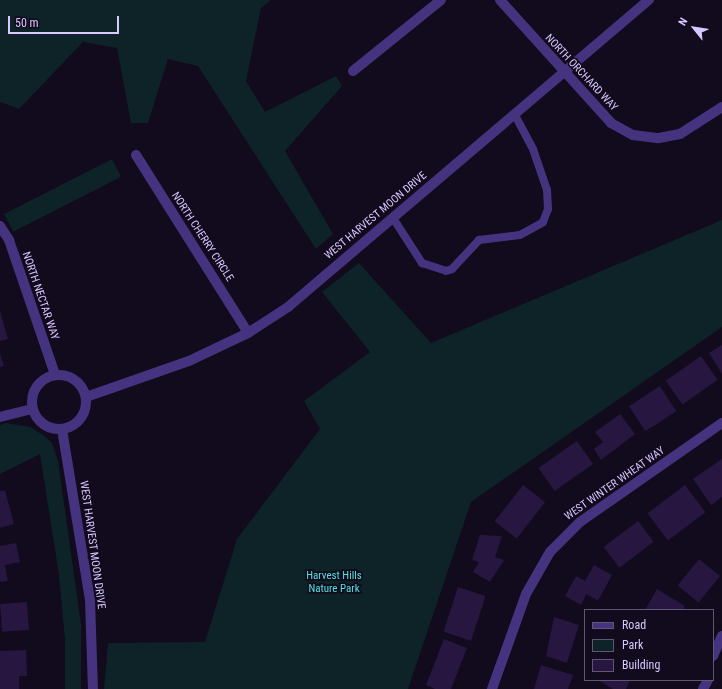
<!DOCTYPE html>
<html>
<head>
<meta charset="utf-8">
<style>
  body { margin:0 }
  #map { position:relative; width:722px; height:689px; overflow:hidden; background:#120a1d; font-family:"Roboto Condensed",sans-serif }
  div>[style] { position:absolute }
  [style*='--x'] { left:calc(var(--x)*1px); top:calc(var(--y)*1px); width:calc(var(--w)*1px); rotate:calc(var(--a)*1deg) }
  .green>* { inset:0; background:#0d2328; transform-origin:0 0 }
  .building>* { inset:0; background:#27163f; transform-origin:0 0 }
  .lane>* { height:8px; margin:-4px; padding:0 4px; transform-origin:4px; border-radius:4px; background:#46337f }
  .street>* { height:10px; margin:-5px; padding:0 5px; transform-origin:5px; border-radius:5px; background:#46337f }
  .street>.ring { margin:-5px; padding:0; box-sizing:content-box; background:none; border:10px solid #46337f; border-radius:50% }
  span { translate:-50% -50%; white-space:nowrap; text-align:center; line-height:1.15; -webkit-text-stroke:3.5px #120a1d; paint-order:stroke }
  .street-label { font-size:11px; color:#d9c7ff }
  .park-label { font-size:11px; color:#4de4de }
  .legend { position:absolute; left:584px; top:609px; width:130px; height:72px; box-sizing:border-box; background:#120a1d; border:1px solid #625677; margin:0; padding:5px 7px; list-style:none; font-size:12px; color:#d9c7ff }
  .legend li { display:flex; align-items:center; gap:8px; height:20px }
  .legend b { width:20px; border:1px solid #625677 }
  .north { position:absolute; left:674px; top:8px; width:40px; height:40px; -webkit-text-stroke:3px #120a1d; paint-order:stroke; rotate:300deg; font-size:11px; font-weight:700; line-height:16px; text-align:center; color:#d9c7ff }
  .north::after { content:''; display:block; margin:auto; width:14px; height:18px; background:#d9c7ff; clip-path:polygon(50% 0,100% 100%,50% 72%,0 100%) }
  .scale { position:absolute; left:8px; top:16px; width:111px; height:18px; box-sizing:border-box; border:2px solid #d9c7ff; border-top:0; padding-left:5px; font-size:12px; line-height:14px; white-space:nowrap; color:#d9c7ff; -webkit-text-stroke:3px #120a1d; paint-order:stroke }
</style>
</head>
<body>
<div id="map">
  <div class="green">
    <div style="clip-path:polygon(0 0,271px 0,261px 8px,246px 81px,265px 112px,336px 76px,342px 86px,285px 151px,333px 234px,316px 249px,198px 66px,168px 59px,148px 123px,131px 123px,117px 48px,83px 42px,19px 109px,0 102px)"></div>
    <div style="left:112px;top:159px;width:20px;height:121px;rotate:63deg"></div>
    <div style="clip-path:polygon(722px 220px,722px 327px,471px 502px,408px 689px,104px 689px,108px 643px,205px 642px,237px 539px,320px 429px,304px 401px,370px 352px,322px 292px,359px 263px,431px 343px)"></div>
    <div style="clip-path:polygon(6px 423px,30px 427px,43px 435px,52px 443px,58px 461px,81px 624px,81px 689px,65px 689px,65px 640px,59px 575px,40px 454px,0 474px,0 425px)"></div>
  </div>
  <div class="building">
    <div style="clip-path:polygon(0 311px,8px 339px,0 341px)"></div>
    <div style="clip-path:polygon(722px 345px,722px 374px,709px 353px)"></div>
    <div style="clip-path:polygon(0 354px,4px 366px,0 367px)"></div>
    <div style="left:701px;top:356px;width:29px;height:43px;rotate:55deg"></div>
    <div style="left:660px;top:386px;width:30px;height:37px;rotate:57deg"></div>
    <div style="clip-path:polygon(620px 414px,635px 434px,601px 460px,594px 449px,603px 442px,595px 432px)"></div>
    <div style="left:577px;top:441px;width:28px;height:47px;rotate:55deg"></div>
    <div style="clip-path:polygon(722px 459px,722px 497px,711px 505px,693px 479px)"></div>
    <div style="left:523px;top:485px;width:28px;height:46px;rotate:38deg"></div>
    <div style="left:685px;top:485px;width:34px;height:47px;rotate:53deg"></div>
    <div style="clip-path:polygon(5px 490px,14px 524px,0 528px,0 491px)"></div>
    <div style="left:638px;top:521px;width:26px;height:43px;rotate:53deg"></div>
    <div style="clip-path:polygon(480px 535px,502px 536px,495px 557px,504px 560px,490px 582px,473px 572px,479px 562px,472px 560px)"></div>
    <div style="clip-path:polygon(16px 543px,20px 562px,5px 565px,8px 581px,0 582px,0 546px)"></div>
    <div style="left:699px;top:559px;width:27px;height:34px;rotate:39deg"></div>
    <div style="clip-path:polygon(594px 565px,612px 575px,598px 601px,586px 594px,581px 605px,565px 596px,576px 576px,585px 581px)"></div>
    <div style="left:458px;top:587px;width:29px;height:47px;rotate:18deg"></div>
    <div style="clip-path:polygon(657px 589px,685px 606px,683px 610px,645px 610px)"></div>
    <div style="left:27px;top:602px;width:28px;height:27px;rotate:86deg"></div>
    <div style="clip-path:polygon(554px 617px,579px 625px,567px 663px,546px 656px)"></div>
    <div style="clip-path:polygon(444px 639px,467px 648px,451px 689px,435px 689px,426px 685px)"></div>
    <div style="clip-path:polygon(26px 650px,27px 676px,19px 676px,19px 689px,0 689px,0 651px)"></div>
    <div style="clip-path:polygon(541px 665px,573px 675px,568px 689px,534px 689px)"></div>
    <div style="clip-path:polygon(598px 680px,630px 680px,626px 689px,613px 689px)"></div>
  </div>
  <div class="lane">
    <div style="--x:393;--y:218;--w:54;--a:57.2"></div>
    <div style="--x:422;--y:263;--w:25;--a:18"></div>
    <div style="--x:446;--y:271;--w:6;--a:-18"></div>
    <div style="--x:452;--y:269;--w:40;--a:-47"></div>
    <div style="--x:479;--y:240;--w:41;--a:-7"></div>
    <div style="--x:520;--y:235;--w:26;--a:-29"></div>
    <div style="--x:543;--y:222;--w:14;--a:-69"></div>
    <div style="--x:548;--y:209;--w:19;--a:-93"></div>
    <div style="--x:547;--y:190;--w:43;--a:-108.9"></div>
    <div style="--x:533;--y:149;--w:38;--a:-118"></div>
  </div>
  <div class="street">
    <div style="--x:500;--y:0;--w:166;--a:47.9"></div>
    <div style="--x:611;--y:123;--w:25;--a:29"></div>
    <div style="--x:633;--y:135;--w:26;--a:7"></div>
    <div style="--x:659;--y:138;--w:21;--a:-11"></div>
    <div style="--x:680;--y:134;--w:50;--a:-32.7"></div>
    <div style="--x:353;--y:71;--w:113;--a:-38.9"></div>
    <div style="--x:136;--y:155;--w:210;--a:57.8"></div>
    <div style="--x:0;--y:226;--w:17;--a:57"></div>
    <div style="--x:9;--y:240;--w:142;--a:71.1"></div>
    <div class="ring" style="left:32px;top:375px;width:44px;height:44px"></div>
    <div style="--x:86;--y:397;--w:109;--a:-19.3"></div>
    <div style="--x:189;--y:361;--w:65;--a:-25.4"></div>
    <div style="--x:248;--y:333;--w:48;--a:-33"></div>
    <div style="--x:288;--y:307;--w:474;--a:-40.4"></div>
    <div style="--x:0;--y:417;--w:33;--a:-14"></div>
    <div style="--x:62;--y:429;--w:173;--a:80.7"></div>
    <div style="--x:90;--y:600;--w:89;--a:88.1"></div>
    <div style="--x:713;--y:656;--w:22;--a:-66"></div>
    <div style="--x:492;--y:689;--w:101;--a:-70.3"></div>
    <div style="--x:526;--y:594;--w:48;--a:-60.3"></div>
    <div style="--x:550;--y:552;--w:42;--a:-45"></div>
    <div style="--x:580;--y:522;--w:173;--a:-34.9"></div>
    <div style="--x:703;--y:689;--w:10;--a:-61"></div>
  </div>
  <div class="street-label">
    <span style="left:581px;top:73px;rotate:47deg">NORTH ORCHARD WAY</span>
    <span style="left:376px;top:216px;rotate:-40deg">WEST HARVEST MOON DRIVE</span>
    <span style="left:202px;top:237px;rotate:57deg">NORTH CHERRY CIRCLE</span>
    <span style="left:40px;top:296px;rotate:71deg">NORTH NECTAR WAY</span>
    <span style="left:615px;top:484px;rotate:-35deg">WEST WINTER WHEAT WAY</span>
    <span style="left:92px;top:545px;rotate:82deg">WEST HARVEST MOON DRIVE</span>
  </div>
  <div class="park-label">
    <span style="left:334px;top:583px">Harvest Hills<br>Nature Park</span>
  </div>
  <ul class="legend">
  <li><b style="height:5px;background:#46337f"></b>Road</li>
  <li><b style="height:11px;background:#0d2328"></b>Park</li>
  <li><b style="height:11px;background:#27163f"></b>Building</li>
  </ul>
  <div class="north">N</div>
  <div class="scale">50 m</div>
</div>
</body>
</html>
